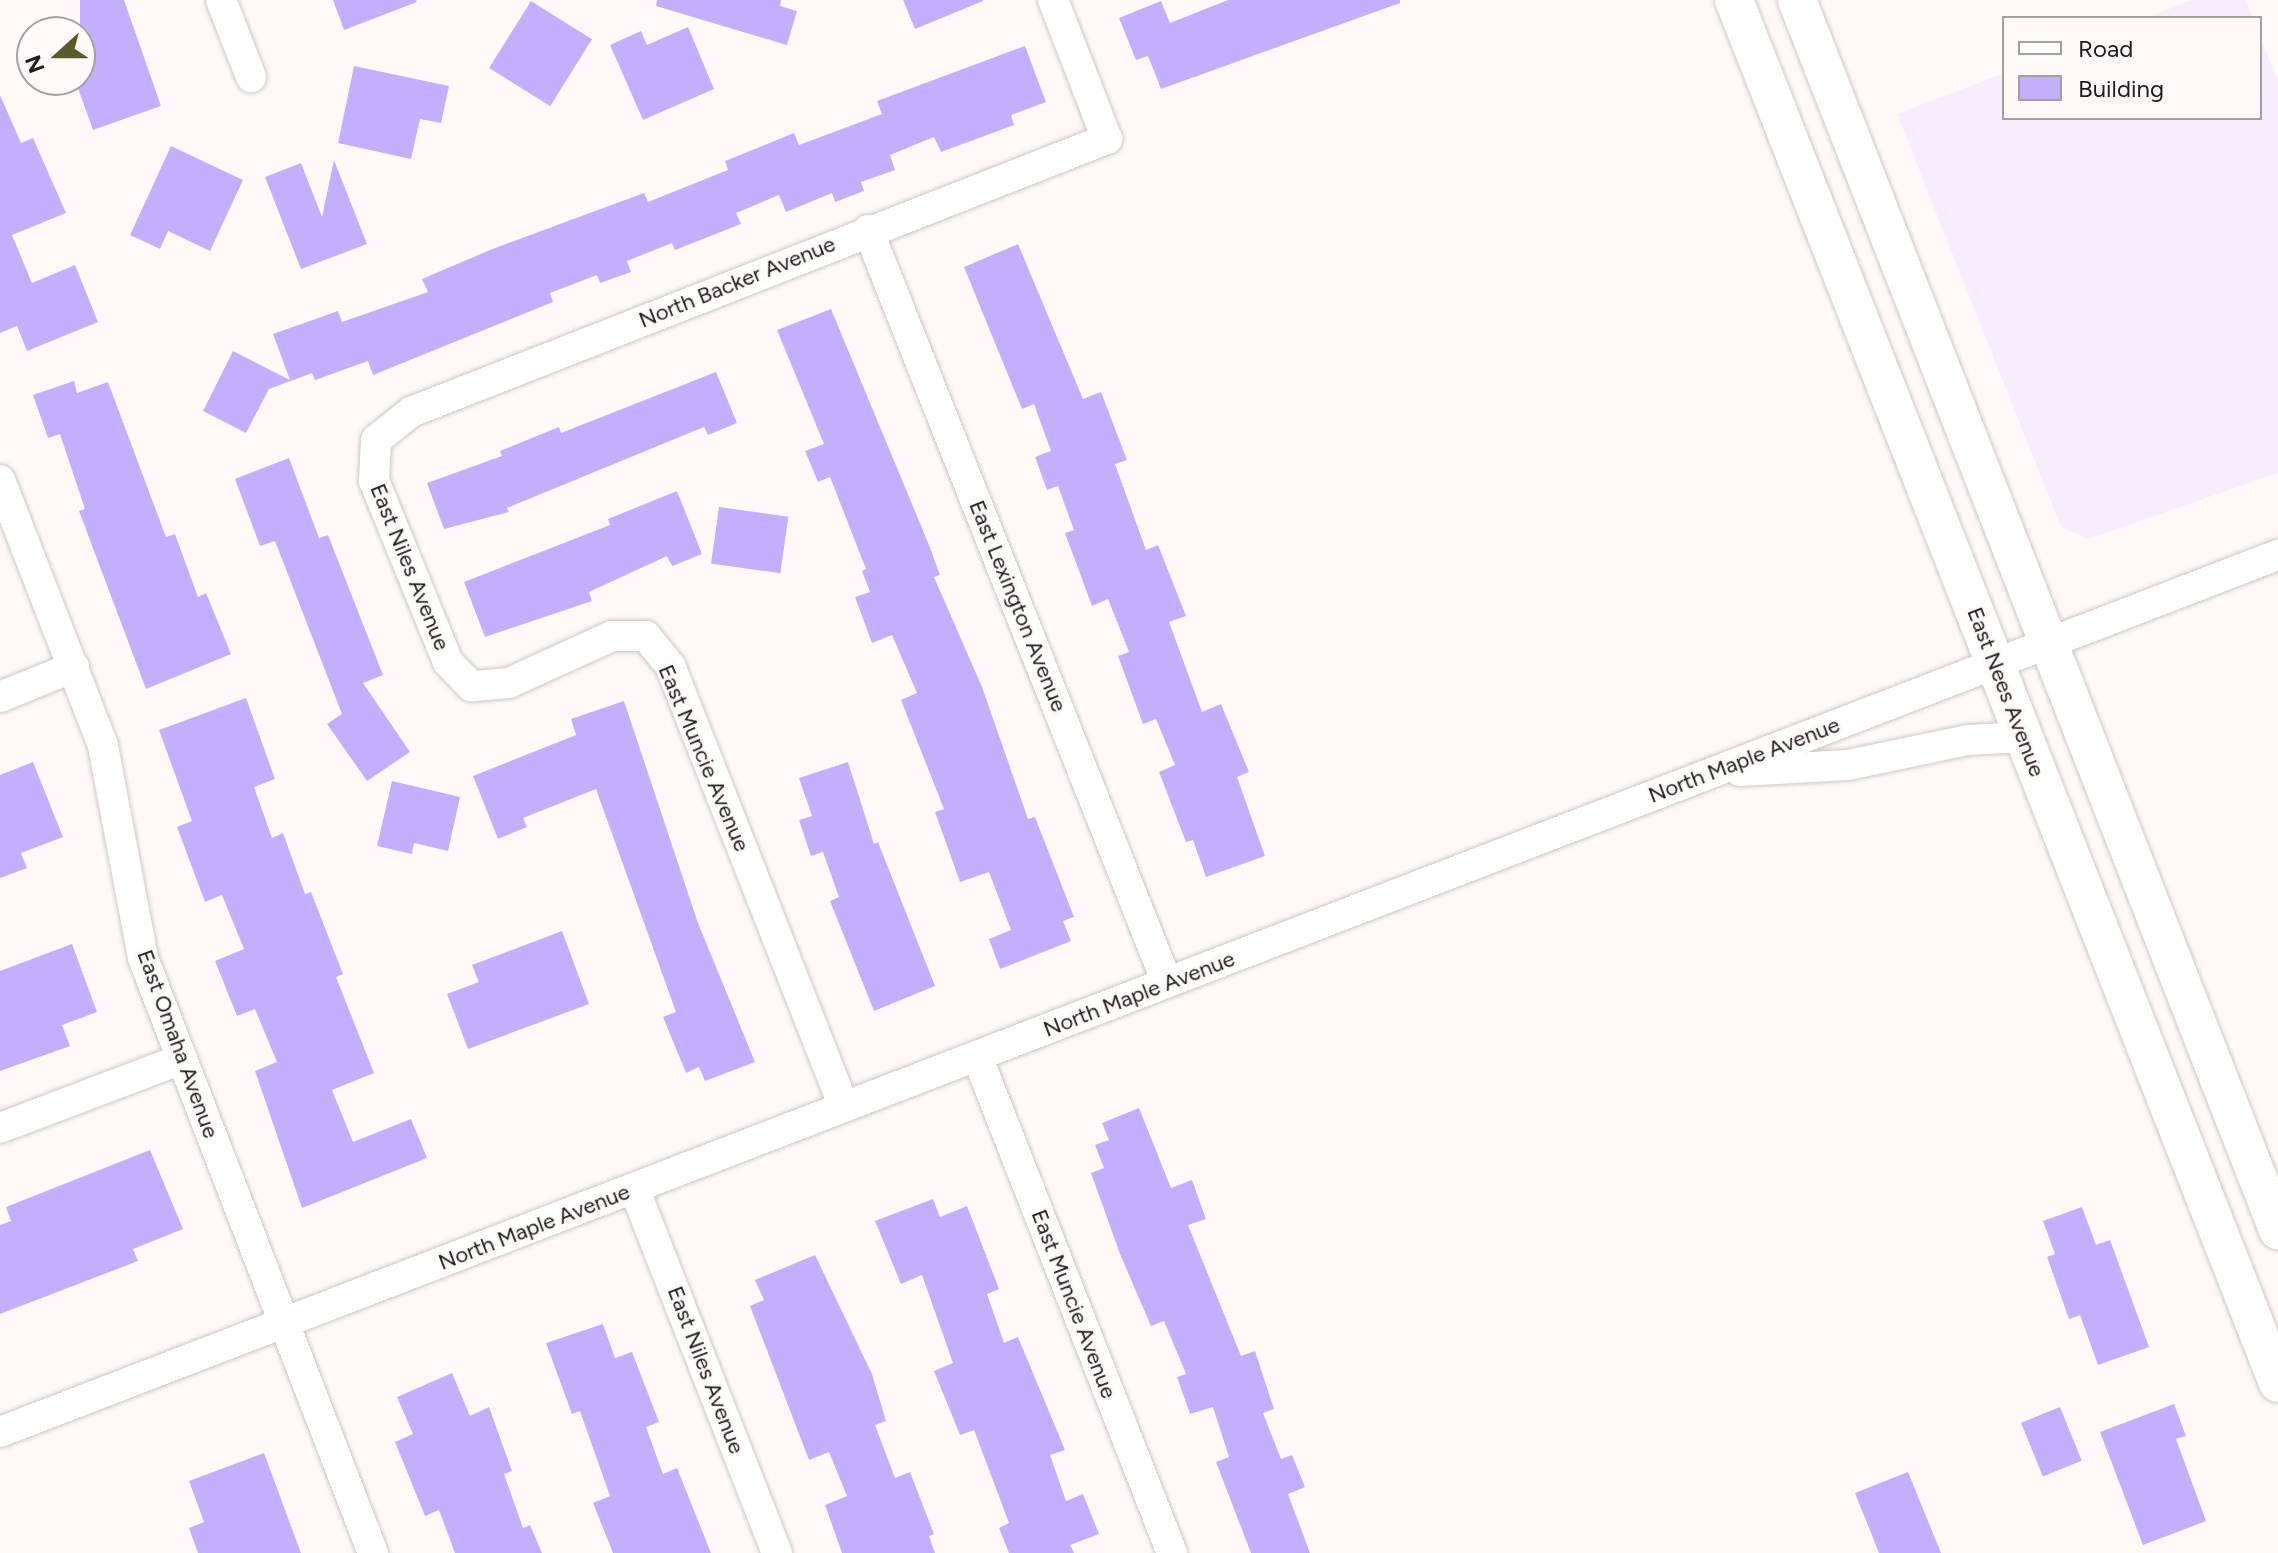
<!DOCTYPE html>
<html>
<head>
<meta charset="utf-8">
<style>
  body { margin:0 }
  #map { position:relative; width:2278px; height:1553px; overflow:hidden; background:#fffaf8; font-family:Figtree,sans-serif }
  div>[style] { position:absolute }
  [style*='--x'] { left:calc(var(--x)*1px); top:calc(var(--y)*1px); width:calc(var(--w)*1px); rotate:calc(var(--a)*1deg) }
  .commercial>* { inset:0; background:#f4eeff }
  .building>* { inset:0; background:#c1b0fe; transform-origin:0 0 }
  .roads { filter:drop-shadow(0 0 2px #cec7c4) drop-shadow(0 0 2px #cec7c4) }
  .minor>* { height:30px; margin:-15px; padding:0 15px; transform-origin:15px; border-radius:15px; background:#fff }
  .major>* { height:38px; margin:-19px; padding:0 19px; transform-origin:19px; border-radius:19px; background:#fff }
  span { translate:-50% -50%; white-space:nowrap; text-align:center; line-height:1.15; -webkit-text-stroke:6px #fffaf8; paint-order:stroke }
  .street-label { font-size:22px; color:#1f1c1b }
  .legend { position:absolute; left:2002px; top:16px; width:260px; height:104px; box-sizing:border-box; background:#fffaf8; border:2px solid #a5a1a0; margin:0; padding:10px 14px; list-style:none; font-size:24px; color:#1f1c1b }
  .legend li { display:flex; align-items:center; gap:16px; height:40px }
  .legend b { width:40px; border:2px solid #a5a1a0 }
  .north { position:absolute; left:16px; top:16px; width:80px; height:80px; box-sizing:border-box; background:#fffaf8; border:2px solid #a5a1a0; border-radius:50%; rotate:249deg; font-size:22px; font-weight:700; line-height:32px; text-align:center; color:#1f1c1b }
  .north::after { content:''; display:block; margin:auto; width:28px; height:36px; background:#5c5a26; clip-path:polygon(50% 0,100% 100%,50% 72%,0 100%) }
</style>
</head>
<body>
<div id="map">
  <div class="commercial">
    <div style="clip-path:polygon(2192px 0,2246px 0,2253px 18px,2146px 18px)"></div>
    <div style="clip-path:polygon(2260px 36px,2278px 82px,2278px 473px,2088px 539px,2061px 527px,1897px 114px,2004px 73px,2004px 118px,2260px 118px)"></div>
  </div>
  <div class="building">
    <div style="clip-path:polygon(80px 0,124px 0,161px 106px,93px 130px,75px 80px,80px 80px)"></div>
    <div style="clip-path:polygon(333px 0,416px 0,417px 2px,344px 30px)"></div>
    <div style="clip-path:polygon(657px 0,781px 0,780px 6px,797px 11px,787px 45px,656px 6px)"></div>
    <div style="clip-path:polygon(903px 0,983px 0,983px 1px,915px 29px)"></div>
    <div style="clip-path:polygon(1228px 0,1400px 0,1400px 3px,1161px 89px,1148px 56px,1136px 60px,1119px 18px,1161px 1px,1170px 23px)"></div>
    <div style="left:531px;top:1px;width:72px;height:79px;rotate:32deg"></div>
    <div style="clip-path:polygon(688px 27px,714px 89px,643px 120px,610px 45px,641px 31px,647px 45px)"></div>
    <div style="clip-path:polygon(1025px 46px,1046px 102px,1011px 115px,1014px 125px,941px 152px,934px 137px,890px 155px,895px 170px,861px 182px,864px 191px,835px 202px,832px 193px,786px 212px,779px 195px,736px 213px,741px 224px,675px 250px,672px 243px,627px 261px,631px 272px,600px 283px,597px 275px,550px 293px,553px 302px,373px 375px,368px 361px,315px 380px,312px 373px,269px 389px,246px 433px,203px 411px,233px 351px,290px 380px,273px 334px,338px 311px,342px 322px,428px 292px,422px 279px,490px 250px,644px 193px,648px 202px,728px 170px,725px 161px,794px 133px,799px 145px,882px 114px,877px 101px)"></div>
    <div style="clip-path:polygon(354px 66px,449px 86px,441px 123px,420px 119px,411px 159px,338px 143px)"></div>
    <div style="clip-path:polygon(0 95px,21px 143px,33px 138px,66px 213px,12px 235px,32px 283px,75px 265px,98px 322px,27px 351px,17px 326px,0 333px)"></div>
    <div style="clip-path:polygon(171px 146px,243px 180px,210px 251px,168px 231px,160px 249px,130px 235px)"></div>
    <div style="clip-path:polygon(334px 160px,367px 244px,301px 269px,265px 177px,301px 163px,322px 217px)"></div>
    <div style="clip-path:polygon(1018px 244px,1083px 399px,1101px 392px,1127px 460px,1115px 464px,1146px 550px,1158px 545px,1186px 616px,1169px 622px,1202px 712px,1221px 704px,1249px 772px,1237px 777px,1265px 856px,1206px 877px,1193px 840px,1186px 842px,1159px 772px,1175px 765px,1156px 719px,1143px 724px,1118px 656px,1129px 652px,1108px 599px,1092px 606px,1065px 533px,1074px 530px,1058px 486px,1047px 490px,1035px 457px,1051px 451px,1034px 404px,1022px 409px,964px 267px)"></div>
    <div style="clip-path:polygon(831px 309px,929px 545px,940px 575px,934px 577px,982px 687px,1028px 819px,1035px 817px,1074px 917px,1063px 921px,1071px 941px,1000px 969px,989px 939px,1011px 930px,989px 872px,960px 882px,935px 812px,944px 809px,901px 700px,917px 693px,892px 635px,872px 643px,855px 597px,870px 592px,862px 571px,866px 569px,830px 477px,818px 482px,805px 451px,824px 444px,777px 330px)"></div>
    <div style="clip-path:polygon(716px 372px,737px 423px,708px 435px,704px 427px,507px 508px,509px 512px,444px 529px,427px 483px,502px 456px,500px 451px,559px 427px,561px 433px)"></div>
    <div style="clip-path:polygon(74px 381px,77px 393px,108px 382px,166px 537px,175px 534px,198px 597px,206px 593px,231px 654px,146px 689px,79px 511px,85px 509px,60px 434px,48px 438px,33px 395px)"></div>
    <div style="clip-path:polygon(289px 458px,319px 538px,328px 535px,383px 675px,363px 683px,410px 752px,367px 781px,327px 724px,342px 714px,275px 541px,260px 546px,235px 479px)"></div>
    <div style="clip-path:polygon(677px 491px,702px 554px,672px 566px,667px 556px,589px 592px,592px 601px,485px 637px,464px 582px,610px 525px,608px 519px)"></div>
    <div style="left:719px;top:507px;width:70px;height:57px;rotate:8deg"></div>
    <div style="clip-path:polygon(246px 698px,275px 779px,254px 787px,272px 838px,283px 833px,305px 894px,311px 892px,343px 974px,336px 977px,374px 1073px,332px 1090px,353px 1142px,411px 1119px,427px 1158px,302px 1208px,255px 1071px,277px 1062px,255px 1009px,237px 1016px,215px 961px,244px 949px,222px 895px,205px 902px,177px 827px,192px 821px,159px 730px)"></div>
    <div style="clip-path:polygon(624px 701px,698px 923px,755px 1062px,705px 1081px,699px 1067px,686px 1073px,663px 1017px,676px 1012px,596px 789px,523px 818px,527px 827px,498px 839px,473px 776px,576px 735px,571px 719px)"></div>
    <div style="clip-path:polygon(33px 762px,63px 837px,21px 853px,27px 868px,0 878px,0 775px)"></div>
    <div style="clip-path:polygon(848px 762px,874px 844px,878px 842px,935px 986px,874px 1011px,830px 901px,839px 897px,823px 852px,811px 856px,799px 820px,812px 816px,799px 778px)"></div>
    <div style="clip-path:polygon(392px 781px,460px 797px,448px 851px,414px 843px,412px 854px,377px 846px)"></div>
    <div style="clip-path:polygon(562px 931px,589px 1004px,468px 1049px,447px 994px,479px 982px,472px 965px)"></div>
    <div style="clip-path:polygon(72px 944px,97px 1012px,62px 1025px,70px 1046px,0 1071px,0 971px)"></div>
    <div style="clip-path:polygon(1139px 1108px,1171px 1188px,1192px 1180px,1206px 1219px,1188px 1225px,1241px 1356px,1255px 1351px,1274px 1409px,1263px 1413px,1281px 1459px,1292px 1455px,1305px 1487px,1288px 1494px,1310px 1553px,1251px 1553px,1216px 1462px,1229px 1457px,1213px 1407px,1190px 1414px,1177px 1377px,1186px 1374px,1164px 1321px,1151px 1326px,1120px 1254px,1091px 1173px,1104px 1168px,1095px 1145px,1109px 1140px,1102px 1123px)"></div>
    <div style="clip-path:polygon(150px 1150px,183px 1229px,133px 1249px,138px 1261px,0 1314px,0 1225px,11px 1221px,6px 1207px)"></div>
    <div style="clip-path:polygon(933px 1199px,940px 1217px,967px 1206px,999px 1289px,987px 1294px,1004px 1343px,1018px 1337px,1065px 1450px,1050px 1455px,1066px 1501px,1083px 1494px,1099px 1534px,1070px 1545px,1074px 1553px,1009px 1553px,999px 1528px,1009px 1523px,974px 1430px,960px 1435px,934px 1371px,953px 1363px,922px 1275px,901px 1284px,875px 1221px)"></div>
    <div style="clip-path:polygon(2082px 1207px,2096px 1245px,2110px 1240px,2149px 1347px,2098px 1365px,2080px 1315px,2069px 1319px,2047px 1257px,2055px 1254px,2043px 1221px)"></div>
    <div style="clip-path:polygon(815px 1255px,872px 1374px,886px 1421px,875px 1425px,895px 1478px,910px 1472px,934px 1534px,929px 1536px,935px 1553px,842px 1553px,825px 1505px,847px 1496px,829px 1452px,809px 1460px,750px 1306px,764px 1300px,755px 1280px)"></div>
    <div style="clip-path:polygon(603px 1324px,615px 1358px,632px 1352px,659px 1422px,646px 1427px,663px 1474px,677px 1468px,711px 1553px,613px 1553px,593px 1503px,610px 1496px,580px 1411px,572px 1414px,546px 1343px)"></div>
    <div style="clip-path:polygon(452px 1373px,470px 1416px,489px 1407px,512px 1471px,504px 1474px,523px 1528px,530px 1525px,542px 1553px,455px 1553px,439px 1510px,425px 1516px,395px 1442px,413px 1434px,397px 1397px)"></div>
    <div style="clip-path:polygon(2174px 1404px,2186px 1436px,2176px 1439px,2206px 1521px,2143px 1545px,2100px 1432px)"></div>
    <div style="left:2060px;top:1407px;width:58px;height:42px;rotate:68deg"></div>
    <div style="clip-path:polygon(264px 1453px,301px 1553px,198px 1553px,189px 1528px,204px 1522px,189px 1481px)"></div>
    <div style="clip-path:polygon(1908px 1472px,1941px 1553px,1879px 1553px,1855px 1493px)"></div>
  </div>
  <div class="roads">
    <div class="minor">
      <div style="--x:221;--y:0;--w:83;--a:68.7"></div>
      <div style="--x:868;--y:230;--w:810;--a:68.34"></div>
      <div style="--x:0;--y:480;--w:285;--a:68.8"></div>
      <div style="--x:103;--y:746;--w:216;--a:79.3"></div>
      <div style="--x:143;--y:958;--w:638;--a:68.87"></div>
      <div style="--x:0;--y:697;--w:80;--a:-22.1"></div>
      <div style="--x:1740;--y:771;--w:108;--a:-3.2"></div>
      <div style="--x:1848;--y:765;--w:123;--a:-11.8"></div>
      <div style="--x:1968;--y:740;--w:56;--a:-3.1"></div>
      <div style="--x:977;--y:1056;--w:534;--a:68.58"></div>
      <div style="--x:844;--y:1107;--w:473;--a:-111.5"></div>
      <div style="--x:671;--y:667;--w:40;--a:-129"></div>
      <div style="--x:646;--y:636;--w:34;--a:180"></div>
      <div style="--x:612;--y:636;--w:113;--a:155.5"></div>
      <div style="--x:509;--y:683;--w:38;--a:175"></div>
      <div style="--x:471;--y:686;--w:33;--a:-134"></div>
      <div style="--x:448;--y:662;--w:196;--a:-112.2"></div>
      <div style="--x:374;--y:481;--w:41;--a:-87.2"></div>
      <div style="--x:376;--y:440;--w:45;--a:-38.7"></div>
      <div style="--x:411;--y:412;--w:748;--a:-21.42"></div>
      <div style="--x:1107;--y:139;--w:149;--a:-111.2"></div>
      <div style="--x:0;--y:1128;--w:195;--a:-20.8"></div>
      <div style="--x:634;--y:1188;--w:392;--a:68.6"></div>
      <div style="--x:0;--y:1432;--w:2441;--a:-21.06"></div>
    </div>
    <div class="major">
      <div style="--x:1734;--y:0;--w:1486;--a:68.53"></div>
      <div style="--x:1797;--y:0;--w:1321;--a:68.64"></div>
    </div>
  </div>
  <div class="street-label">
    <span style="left:737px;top:282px;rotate:-22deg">North Backer Avenue</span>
    <span style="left:410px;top:567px;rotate:68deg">East Niles Avenue</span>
    <span style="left:1018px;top:606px;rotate:68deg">East Lexington Avenue</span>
    <span style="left:2006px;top:692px;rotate:69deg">East Nees Avenue</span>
    <span style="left:704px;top:758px;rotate:67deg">East Muncie Avenue</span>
    <span style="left:1744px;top:760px;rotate:-21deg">North Maple Avenue</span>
    <span style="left:1139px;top:994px;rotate:-21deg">North Maple Avenue</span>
    <span style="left:178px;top:1044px;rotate:70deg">East Omaha Avenue</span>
    <span style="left:534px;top:1227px;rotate:-21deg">North Maple Avenue</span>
    <span style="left:1074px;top:1304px;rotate:69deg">East Muncie Avenue</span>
    <span style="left:706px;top:1370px;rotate:69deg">East Niles Avenue</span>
  </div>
  <ul class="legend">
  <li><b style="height:10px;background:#fff"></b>Road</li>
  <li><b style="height:22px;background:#c1b0fe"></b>Building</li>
  </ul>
  <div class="north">N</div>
</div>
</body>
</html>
